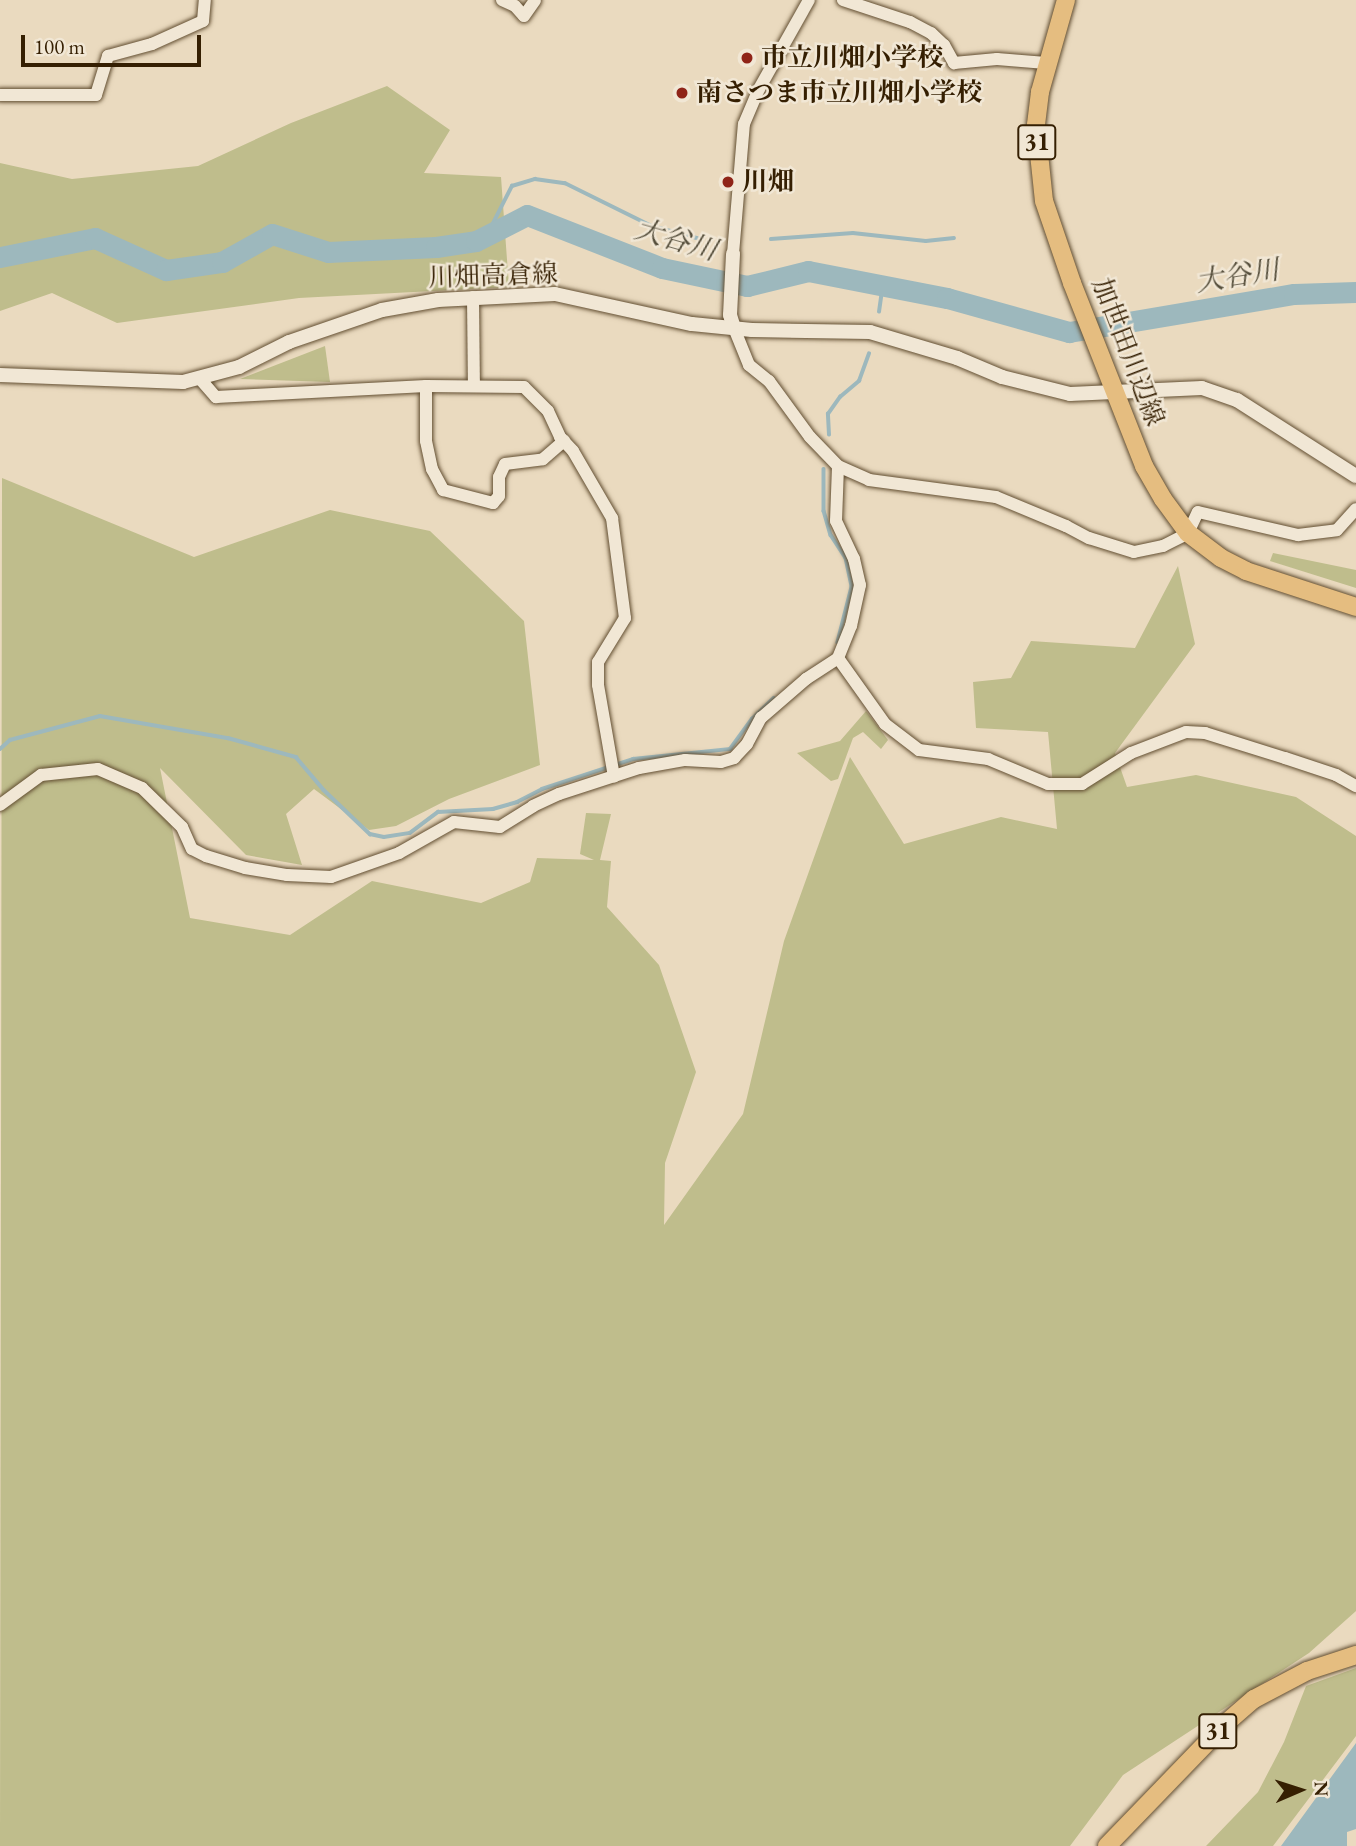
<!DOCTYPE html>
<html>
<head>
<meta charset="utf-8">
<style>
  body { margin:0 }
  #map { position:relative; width:1356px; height:1846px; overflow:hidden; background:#eadabf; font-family:"EB Garamond","Noto Serif JP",serif }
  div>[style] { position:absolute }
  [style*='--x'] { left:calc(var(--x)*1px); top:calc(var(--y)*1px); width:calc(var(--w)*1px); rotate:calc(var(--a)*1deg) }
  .green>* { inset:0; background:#bfbd8c }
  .water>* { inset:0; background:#9db8bd }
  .stream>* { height:3.5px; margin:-1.75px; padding:0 1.75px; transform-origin:1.75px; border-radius:1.75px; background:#9db8bd }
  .river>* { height:21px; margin:-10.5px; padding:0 10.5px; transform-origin:10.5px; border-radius:10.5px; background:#9db8bd }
  .roads { filter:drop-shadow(0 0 2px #624e31) drop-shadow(0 0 2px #624e31) }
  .minor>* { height:12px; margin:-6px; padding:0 6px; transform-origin:6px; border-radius:6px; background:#f1e7d5 }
  .tertiary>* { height:14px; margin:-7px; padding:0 7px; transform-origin:7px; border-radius:7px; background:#f1e7d5 }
  .primary>* { height:18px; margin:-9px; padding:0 9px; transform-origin:9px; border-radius:9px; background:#e5bd80 }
  .dots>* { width:19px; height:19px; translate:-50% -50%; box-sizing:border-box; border:4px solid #f1e7d5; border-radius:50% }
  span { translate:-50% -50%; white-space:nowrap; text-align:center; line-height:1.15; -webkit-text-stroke:5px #f1e7d5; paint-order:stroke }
  .shield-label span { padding:2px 5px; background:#f1e7d5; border:2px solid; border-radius:5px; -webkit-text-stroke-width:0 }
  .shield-label { font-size:24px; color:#351f02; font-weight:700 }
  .poi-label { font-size:26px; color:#351f02; font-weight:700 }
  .left { translate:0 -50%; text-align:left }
  .street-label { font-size:26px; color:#351f02 }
  .water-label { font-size:28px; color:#544d3a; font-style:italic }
  .north { position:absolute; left:1265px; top:1755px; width:70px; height:70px; -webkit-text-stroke:5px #f1e7d5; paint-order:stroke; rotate:87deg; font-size:19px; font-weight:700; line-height:28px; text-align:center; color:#351f02 }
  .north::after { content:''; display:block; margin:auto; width:24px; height:32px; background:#351f02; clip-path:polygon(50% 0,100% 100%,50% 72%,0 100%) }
  .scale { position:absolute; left:21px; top:35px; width:180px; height:32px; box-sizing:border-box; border:4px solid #351f02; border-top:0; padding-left:9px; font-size:21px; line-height:24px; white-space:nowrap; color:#351f02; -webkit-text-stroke:5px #f1e7d5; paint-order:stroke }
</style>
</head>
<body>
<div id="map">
  <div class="green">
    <div style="clip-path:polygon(387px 86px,450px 130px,424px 173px,501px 177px,509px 287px,299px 298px,117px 323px,52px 293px,0 311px,0 163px,72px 179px,198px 166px,291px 123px)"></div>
    <div style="clip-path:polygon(325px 346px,330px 382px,240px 379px)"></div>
    <div style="clip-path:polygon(2px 478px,194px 557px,330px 510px,430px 531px,524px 621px,540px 765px,449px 799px,396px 826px,369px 830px,314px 789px,286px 814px,302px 865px,246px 855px,160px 768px,190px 918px,290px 935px,372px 881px,481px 903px,530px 882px,537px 858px,594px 860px,580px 854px,586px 813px,611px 814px,600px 860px,611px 861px,607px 907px,659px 965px,696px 1072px,665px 1163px,664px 1225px,743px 1114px,784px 941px,850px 757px,904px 844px,1001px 817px,1057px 829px,1048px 732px,976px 728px,973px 682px,1011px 678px,1031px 641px,1135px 648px,1178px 566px,1195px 644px,1115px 753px,1127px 787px,1196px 775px,1296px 797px,1356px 836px,1356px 1611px,1309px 1653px,1123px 1775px,1070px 1846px,0 1846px)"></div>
    <div style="clip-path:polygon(1273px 553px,1356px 570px,1356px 588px,1270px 561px)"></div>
    <div style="clip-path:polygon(866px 711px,888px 740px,881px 749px,863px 732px,853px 738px,838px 779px,831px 781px,797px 753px,840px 741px)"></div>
    <div style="clip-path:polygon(1356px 1668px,1356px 1736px,1273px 1846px,1206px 1846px,1258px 1792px,1284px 1742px,1306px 1686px)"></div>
  </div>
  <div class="water">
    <div style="clip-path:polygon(1356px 1743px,1356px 1829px,1347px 1832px,1347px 1846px,1281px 1846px)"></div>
  </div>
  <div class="stream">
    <div style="--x:487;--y:235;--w:55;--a:-63"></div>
    <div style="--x:512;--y:186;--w:24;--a:-17"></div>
    <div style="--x:535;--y:179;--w:30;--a:8"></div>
    <div style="--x:565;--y:183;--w:97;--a:26.3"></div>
    <div style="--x:652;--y:226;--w:47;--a:14.9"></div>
    <div style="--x:771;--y:239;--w:82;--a:-4.2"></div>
    <div style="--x:853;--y:233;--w:73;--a:6.3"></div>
    <div style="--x:926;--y:241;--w:28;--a:-6"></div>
    <div style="--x:879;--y:312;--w:27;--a:-82"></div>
    <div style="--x:829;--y:435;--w:21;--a:-93"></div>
    <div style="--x:828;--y:414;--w:21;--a:-55"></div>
    <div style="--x:840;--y:397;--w:25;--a:-40"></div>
    <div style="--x:859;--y:381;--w:29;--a:-70"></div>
    <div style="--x:824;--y:469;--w:42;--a:90"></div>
    <div style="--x:824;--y:511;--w:25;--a:74"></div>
    <div style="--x:831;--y:535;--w:27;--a:57"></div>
    <div style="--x:846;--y:558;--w:30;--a:78"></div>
    <div style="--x:852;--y:587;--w:57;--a:104.3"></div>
    <div style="--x:0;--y:749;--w:13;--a:-42"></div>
    <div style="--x:10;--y:740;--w:93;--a:-14.9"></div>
    <div style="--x:100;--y:716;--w:130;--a:9.8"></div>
    <div style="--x:228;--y:738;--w:71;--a:15.6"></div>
    <div style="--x:296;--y:757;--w:43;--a:49.7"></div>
    <div style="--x:324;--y:790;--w:64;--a:43.7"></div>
    <div style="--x:370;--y:834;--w:14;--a:12"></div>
    <div style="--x:384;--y:837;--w:26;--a:-9"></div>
    <div style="--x:410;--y:833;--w:35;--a:-37"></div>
    <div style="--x:438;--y:812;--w:55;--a:-3.1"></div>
    <div style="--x:493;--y:809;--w:25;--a:-16"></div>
    <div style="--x:517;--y:802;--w:28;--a:-27"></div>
    <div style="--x:542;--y:789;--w:96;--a:-18.2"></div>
    <div style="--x:633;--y:759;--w:98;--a:-5.9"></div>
    <div style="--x:730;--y:749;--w:37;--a:-54"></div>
    <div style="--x:752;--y:719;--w:30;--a:-44"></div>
  </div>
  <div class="river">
    <div style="--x:0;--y:257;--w:97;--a:-11.3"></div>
    <div style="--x:95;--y:238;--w:78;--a:24.3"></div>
    <div style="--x:166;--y:270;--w:57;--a:-8.1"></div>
    <div style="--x:222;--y:262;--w:57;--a:-29.2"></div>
    <div style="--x:272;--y:234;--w:59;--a:17.8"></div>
    <div style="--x:328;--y:252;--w:108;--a:-2.7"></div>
    <div style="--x:436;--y:247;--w:40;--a:-8.5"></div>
    <div style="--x:476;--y:241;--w:57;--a:-27"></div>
    <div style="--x:527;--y:215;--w:145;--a:21.4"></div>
    <div style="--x:662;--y:268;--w:87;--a:12"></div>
    <div style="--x:747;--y:286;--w:63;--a:-13.8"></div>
    <div style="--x:808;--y:271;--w:142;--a:11"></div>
    <div style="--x:947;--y:298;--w:127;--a:15.6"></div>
    <div style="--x:1069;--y:332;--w:228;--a:-9.6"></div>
    <div style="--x:1294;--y:294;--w:62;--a:-1.8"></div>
  </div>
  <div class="roads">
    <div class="minor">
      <div style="--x:502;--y:0;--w:14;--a:25"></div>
      <div style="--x:515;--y:6;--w:13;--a:48"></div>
      <div style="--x:524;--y:16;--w:19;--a:-55"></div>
      <div style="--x:843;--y:0;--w:71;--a:18.2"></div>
      <div style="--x:910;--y:22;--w:24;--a:28"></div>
      <div style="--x:931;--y:33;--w:18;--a:43"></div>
      <div style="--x:944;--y:45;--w:21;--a:61"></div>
      <div style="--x:954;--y:63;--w:43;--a:-5.3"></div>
      <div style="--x:997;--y:59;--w:49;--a:4.7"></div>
      <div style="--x:0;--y:95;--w:96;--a:0"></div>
      <div style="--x:96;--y:95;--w:41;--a:-72.9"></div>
      <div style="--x:108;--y:56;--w:46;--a:-15.3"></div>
      <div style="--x:152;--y:44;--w:56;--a:-24.3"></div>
      <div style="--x:203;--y:21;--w:21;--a:-85"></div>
      <div style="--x:733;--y:254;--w:130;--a:-85.2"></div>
      <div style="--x:744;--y:124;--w:38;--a:-67"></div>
      <div style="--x:759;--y:89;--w:102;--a:-60.7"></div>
      <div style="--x:473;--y:297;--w:89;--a:89.4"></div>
      <div style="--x:734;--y:328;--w:40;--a:68"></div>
      <div style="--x:749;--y:365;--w:26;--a:39"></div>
      <div style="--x:769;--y:381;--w:69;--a:53.8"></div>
      <div style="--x:810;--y:437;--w:40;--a:46"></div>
      <div style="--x:838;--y:466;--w:34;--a:24"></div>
      <div style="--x:869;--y:480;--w:128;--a:7.6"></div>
      <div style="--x:996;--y:497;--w:76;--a:22.5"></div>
      <div style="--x:1066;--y:526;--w:26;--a:28"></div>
      <div style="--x:1089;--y:538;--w:47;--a:17.3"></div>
      <div style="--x:1134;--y:552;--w:30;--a:-12"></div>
      <div style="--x:1163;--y:546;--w:28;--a:-27"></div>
      <div style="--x:1188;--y:533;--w:23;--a:-65"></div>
      <div style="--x:1198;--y:512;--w:103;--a:13"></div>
      <div style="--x:1298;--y:535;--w:39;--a:-7"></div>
      <div style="--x:1337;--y:530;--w:28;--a:-48"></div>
      <div style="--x:201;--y:380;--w:23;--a:49"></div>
      <div style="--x:216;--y:397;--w:210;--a:-3"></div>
      <div style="--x:426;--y:386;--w:98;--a:0.6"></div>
      <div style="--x:524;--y:387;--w:34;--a:45"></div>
      <div style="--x:548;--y:411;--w:29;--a:65"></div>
      <div style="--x:560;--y:437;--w:19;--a:47"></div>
      <div style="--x:573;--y:451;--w:78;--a:59.8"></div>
      <div style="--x:612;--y:518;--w:101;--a:82.6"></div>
      <div style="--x:625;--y:618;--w:52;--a:121.5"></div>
      <div style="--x:598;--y:662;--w:23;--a:90"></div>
      <div style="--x:598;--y:685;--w:93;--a:80.1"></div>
      <div style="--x:426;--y:386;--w:55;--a:90"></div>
      <div style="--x:426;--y:441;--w:29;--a:78"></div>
      <div style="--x:432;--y:469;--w:24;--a:62"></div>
      <div style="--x:443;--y:490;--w:52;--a:14.6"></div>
      <div style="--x:493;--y:503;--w:9;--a:-49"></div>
      <div style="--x:499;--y:496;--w:19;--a:-90"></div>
      <div style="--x:499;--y:477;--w:14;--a:-65"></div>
      <div style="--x:505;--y:464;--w:38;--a:-7"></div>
      <div style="--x:543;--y:459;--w:28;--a:-41"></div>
      <div style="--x:838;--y:658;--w:81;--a:54.5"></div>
      <div style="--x:885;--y:724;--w:43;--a:37.4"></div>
      <div style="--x:919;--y:750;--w:70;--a:7.4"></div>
      <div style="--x:988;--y:759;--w:65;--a:22.6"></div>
      <div style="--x:1048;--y:784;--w:34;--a:0"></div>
      <div style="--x:1082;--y:784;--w:58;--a:-32.3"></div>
      <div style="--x:1131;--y:753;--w:59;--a:-20.9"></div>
      <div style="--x:1186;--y:732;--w:19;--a:3"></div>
      <div style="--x:1205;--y:733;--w:84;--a:17.4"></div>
      <div style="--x:1285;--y:758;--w:54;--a:18.4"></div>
      <div style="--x:1336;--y:775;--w:23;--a:29"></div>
      <div style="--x:0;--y:805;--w:51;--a:-36.2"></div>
      <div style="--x:41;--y:775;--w:57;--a:-6"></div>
      <div style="--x:98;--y:769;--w:48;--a:23.4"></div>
      <div style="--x:142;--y:788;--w:56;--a:44.3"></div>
      <div style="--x:182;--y:827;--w:24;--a:66"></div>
      <div style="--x:192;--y:849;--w:16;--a:27"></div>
      <div style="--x:206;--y:856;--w:41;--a:17.1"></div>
      <div style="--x:245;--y:868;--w:43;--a:9.5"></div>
      <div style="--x:287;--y:875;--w:44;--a:2.6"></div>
      <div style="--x:331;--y:877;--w:72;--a:-19.4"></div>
      <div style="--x:399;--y:853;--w:63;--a:-29.4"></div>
      <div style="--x:454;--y:822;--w:46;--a:6.2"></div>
      <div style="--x:500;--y:827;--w:39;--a:-32"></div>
      <div style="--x:533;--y:806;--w:29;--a:-25"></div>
      <div style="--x:559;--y:794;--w:84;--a:-18"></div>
      <div style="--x:639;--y:768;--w:47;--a:-9.9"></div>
      <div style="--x:685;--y:760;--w:36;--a:3"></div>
      <div style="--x:721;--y:762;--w:14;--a:-17"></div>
      <div style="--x:734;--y:758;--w:19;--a:-47"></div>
      <div style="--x:747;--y:744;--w:30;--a:-62"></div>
      <div style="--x:761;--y:718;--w:60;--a:-40.9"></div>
      <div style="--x:806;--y:679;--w:38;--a:-33"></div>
      <div style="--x:838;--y:658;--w:35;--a:-68"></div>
      <div style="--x:851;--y:626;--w:42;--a:-77.6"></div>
      <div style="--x:860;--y:585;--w:27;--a:-103"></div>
      <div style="--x:854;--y:559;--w:42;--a:-115.3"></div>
      <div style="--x:836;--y:521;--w:55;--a:-87.9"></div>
    </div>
    <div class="tertiary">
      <div style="--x:733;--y:254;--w:61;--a:92.8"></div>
      <div style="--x:730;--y:315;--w:14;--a:73"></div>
      <div style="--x:0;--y:375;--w:183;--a:2.2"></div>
      <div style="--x:183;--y:382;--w:58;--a:-15"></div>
      <div style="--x:239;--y:367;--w:56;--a:-26.6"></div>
      <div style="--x:289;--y:342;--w:98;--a:-19"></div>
      <div style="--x:382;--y:310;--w:57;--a:-10.1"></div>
      <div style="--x:438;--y:300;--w:117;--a:-2.9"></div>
      <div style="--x:555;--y:294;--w:140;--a:12.4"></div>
      <div style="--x:692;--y:324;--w:60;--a:5.7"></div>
      <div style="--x:752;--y:330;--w:118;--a:1"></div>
      <div style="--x:870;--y:332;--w:91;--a:16.6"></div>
      <div style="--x:957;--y:358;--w:49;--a:22.9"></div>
      <div style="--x:1002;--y:377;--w:70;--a:14"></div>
      <div style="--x:1070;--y:394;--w:132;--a:-2.6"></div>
      <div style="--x:1202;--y:388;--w:37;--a:19"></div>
      <div style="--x:1237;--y:400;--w:141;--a:32.6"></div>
    </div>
    <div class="primary">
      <div style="--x:1066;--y:0;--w:96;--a:105.8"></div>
      <div style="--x:1040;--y:92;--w:33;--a:97"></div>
      <div style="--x:1036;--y:125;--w:76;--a:84"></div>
      <div style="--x:1044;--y:201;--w:87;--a:71.1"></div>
      <div style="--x:1072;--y:283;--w:197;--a:68.5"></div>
      <div style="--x:1144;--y:466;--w:38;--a:60"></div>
      <div style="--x:1163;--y:499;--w:42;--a:53.7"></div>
      <div style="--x:1188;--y:533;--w:41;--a:37.1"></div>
      <div style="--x:1221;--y:558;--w:28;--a:27"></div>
      <div style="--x:1246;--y:571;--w:116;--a:18.1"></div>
      <div style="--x:1107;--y:1846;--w:170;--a:-46"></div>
      <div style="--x:1225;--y:1724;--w:38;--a:-41"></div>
      <div style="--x:1254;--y:1699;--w:60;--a:-27.8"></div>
      <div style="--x:1307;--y:1671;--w:52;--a:-18.1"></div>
    </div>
  </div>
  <div class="dots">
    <div style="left:747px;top:58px;background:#8f2418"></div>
    <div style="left:682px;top:93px;background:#8f2418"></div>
    <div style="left:728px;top:182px;background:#8f2418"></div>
  </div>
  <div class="shield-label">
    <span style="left:1037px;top:142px">31</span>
    <span style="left:1218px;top:1731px">31</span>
  </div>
  <div class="poi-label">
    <span class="left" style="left:761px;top:58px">市立川畑小学校</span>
    <span class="left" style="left:696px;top:93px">南さつま市立川畑小学校</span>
    <span class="left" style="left:742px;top:182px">川畑</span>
  </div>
  <div class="street-label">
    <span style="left:493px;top:276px;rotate:-2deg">川畑高倉線</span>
    <span style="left:1128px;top:352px;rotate:69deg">加世田川辺線</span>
  </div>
  <div class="water-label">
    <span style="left:676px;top:239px;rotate:16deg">大谷川</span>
    <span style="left:1237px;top:275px;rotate:-9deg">大谷川</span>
  </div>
  <div class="north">N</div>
  <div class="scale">100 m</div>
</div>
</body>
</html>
